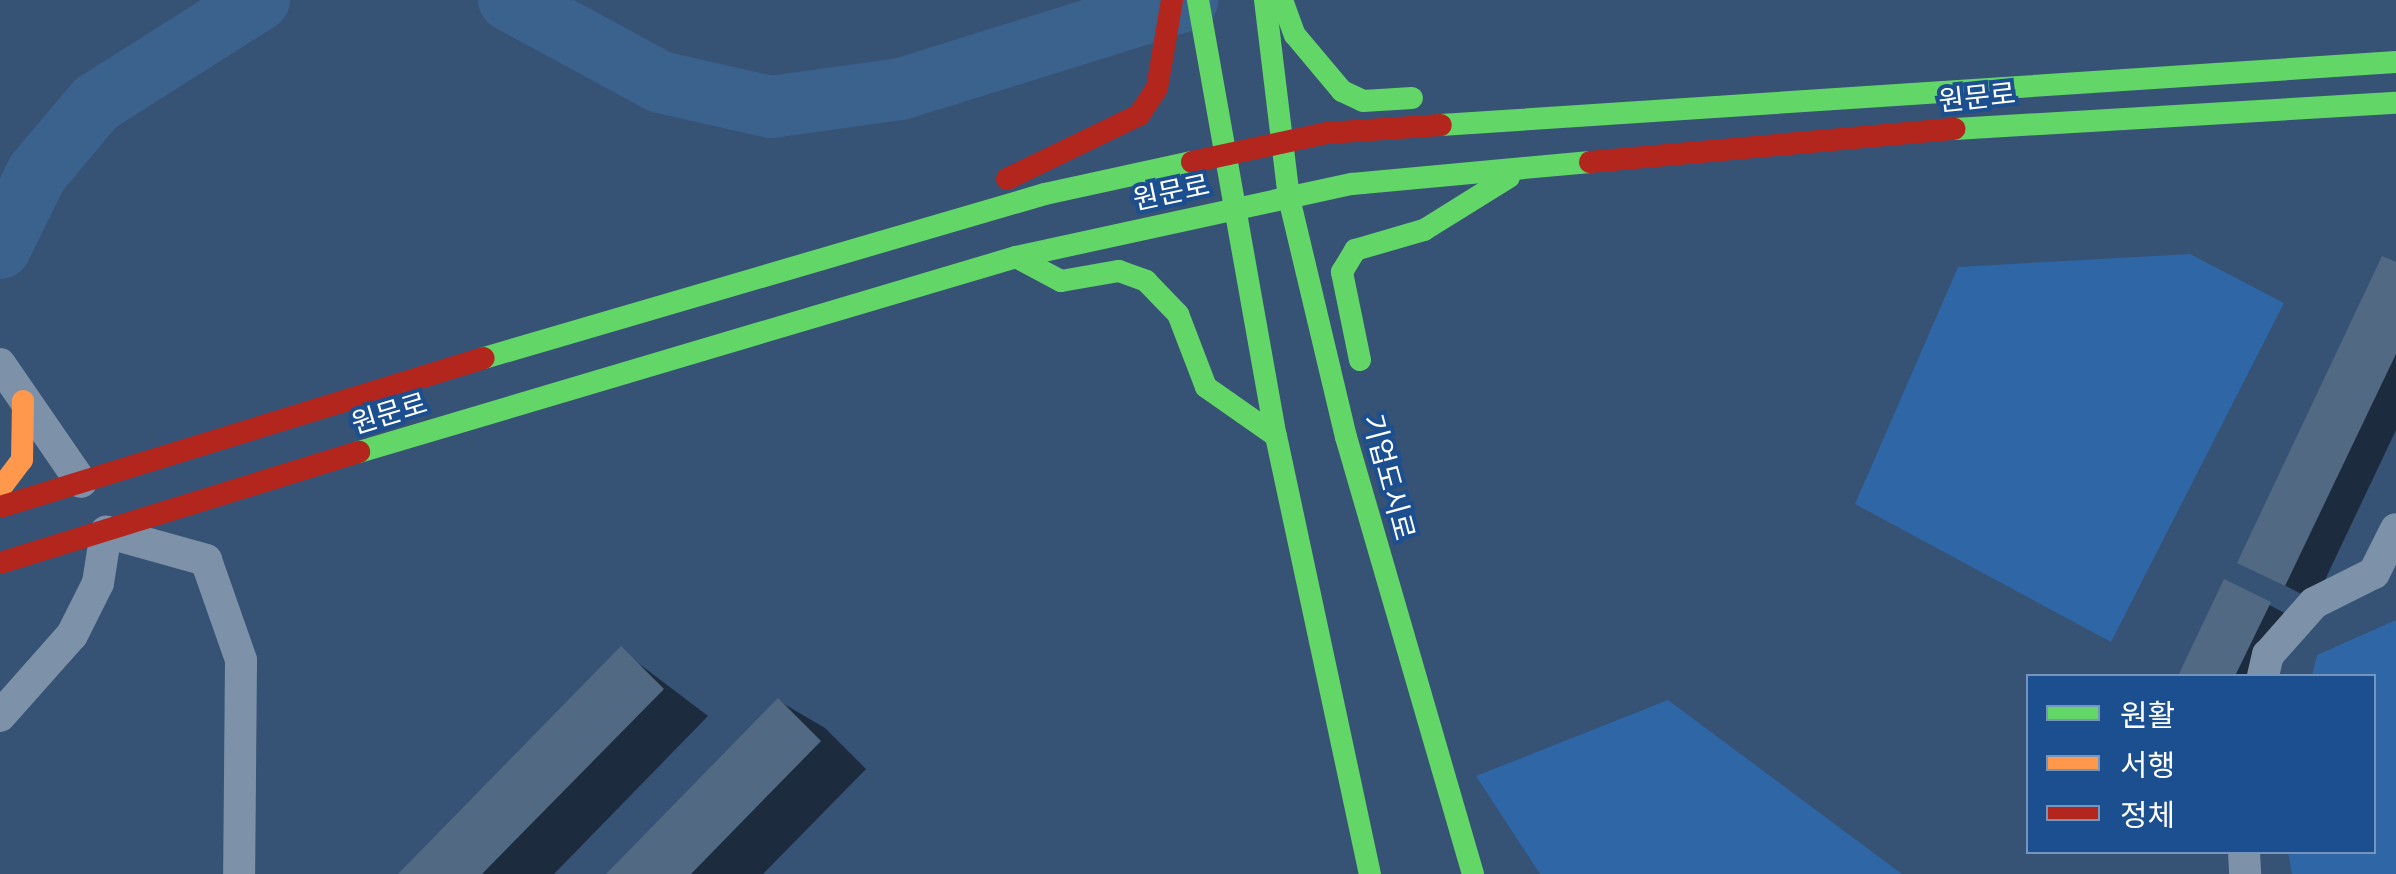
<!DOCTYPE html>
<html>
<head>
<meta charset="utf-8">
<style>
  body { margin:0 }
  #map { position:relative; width:2396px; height:874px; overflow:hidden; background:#365274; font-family:"Golos Text","Noto Sans KR",sans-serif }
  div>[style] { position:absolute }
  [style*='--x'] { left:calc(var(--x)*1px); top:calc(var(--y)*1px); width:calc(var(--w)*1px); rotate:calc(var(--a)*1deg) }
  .green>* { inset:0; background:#2f66a5 }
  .shadow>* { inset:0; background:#0007 }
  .river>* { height:62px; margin:-31px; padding:0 31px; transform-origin:31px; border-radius:31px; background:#3b618d }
  .building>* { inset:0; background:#526984 }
  .street>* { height:32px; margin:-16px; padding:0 16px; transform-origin:16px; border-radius:16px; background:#7d92a8 }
  .fast>* { height:22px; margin:-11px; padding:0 11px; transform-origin:11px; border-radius:11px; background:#63d668 }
  .slow>* { height:22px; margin:-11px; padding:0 11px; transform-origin:11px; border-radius:11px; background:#ff974d }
  .jam>* { height:22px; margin:-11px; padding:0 11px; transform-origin:11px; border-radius:11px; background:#b3261e }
  span { translate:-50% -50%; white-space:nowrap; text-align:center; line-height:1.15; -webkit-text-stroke:8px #1b4f8f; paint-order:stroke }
  .street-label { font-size:28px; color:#fff }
  .legend { position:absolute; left:2026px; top:674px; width:350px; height:180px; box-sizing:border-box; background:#1b4f8f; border:2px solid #7695bc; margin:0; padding:12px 18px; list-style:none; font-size:30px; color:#fff }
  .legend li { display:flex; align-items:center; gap:20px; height:50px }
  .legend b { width:50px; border:2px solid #7695bc }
</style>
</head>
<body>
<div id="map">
  <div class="green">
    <div style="clip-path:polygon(2190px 254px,2284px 303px,2111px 642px,1855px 504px,1958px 267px)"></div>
    <div style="clip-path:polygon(2396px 620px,2396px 874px,2292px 874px,2288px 852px,2374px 852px,2374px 676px,2312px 676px,2317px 655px)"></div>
    <div style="clip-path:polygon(1668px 700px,1902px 874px,1540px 874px,1476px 776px)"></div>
  </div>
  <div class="shadow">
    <div style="clip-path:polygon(2396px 265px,2396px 430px,2315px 601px,2240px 562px)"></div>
    <div style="clip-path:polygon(2225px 582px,2298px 620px,2272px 676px,2181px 676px)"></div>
    <div style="clip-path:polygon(621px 650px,708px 716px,554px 874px,401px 874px)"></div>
    <div style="clip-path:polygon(779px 701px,825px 728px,866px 769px,763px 874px,609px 874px)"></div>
  </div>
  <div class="river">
    <div style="--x:509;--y:0;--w:172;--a:28.5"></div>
    <div style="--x:660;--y:82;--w:114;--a:12.7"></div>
    <div style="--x:771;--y:107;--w:131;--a:-7.9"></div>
    <div style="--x:901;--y:89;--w:300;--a:-17.3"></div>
    <div style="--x:0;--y:248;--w:84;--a:-63.7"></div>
    <div style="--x:37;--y:173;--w:92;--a:-49.9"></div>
    <div style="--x:96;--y:103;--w:193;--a:-32.3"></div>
  </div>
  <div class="building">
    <div style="clip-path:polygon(2382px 256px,2396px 262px,2396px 354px,2285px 586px,2237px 563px)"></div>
    <div style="clip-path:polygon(2224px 579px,2271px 602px,2235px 676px,2178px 676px)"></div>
    <div style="clip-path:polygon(621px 646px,664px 689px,482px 874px,398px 874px)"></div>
    <div style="clip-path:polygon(778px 698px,821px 741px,691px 874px,606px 874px)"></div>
  </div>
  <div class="street">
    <div style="--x:0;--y:364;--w:143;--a:55.5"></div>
    <div style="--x:2263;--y:676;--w:22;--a:-77"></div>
    <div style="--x:2268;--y:655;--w:69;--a:-48.5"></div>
    <div style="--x:2314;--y:603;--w:67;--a:-26.6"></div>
    <div style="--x:2374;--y:573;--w:49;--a:-63.4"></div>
    <div style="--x:0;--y:716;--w:108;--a:-48.4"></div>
    <div style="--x:72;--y:635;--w:58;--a:-63.4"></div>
    <div style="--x:98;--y:583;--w:52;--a:-81.1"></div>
    <div style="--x:106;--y:532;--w:104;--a:15.6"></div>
    <div style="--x:206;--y:560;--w:106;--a:70.7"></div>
    <div style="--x:241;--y:660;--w:214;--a:90.5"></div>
    <div style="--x:2244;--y:852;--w:22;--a:87"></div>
  </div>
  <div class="fast">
    <div style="--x:1198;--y:0;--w:443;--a:79.9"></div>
    <div style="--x:1276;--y:436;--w:448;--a:77.9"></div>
    <div style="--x:1265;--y:0;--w:199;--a:83.1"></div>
    <div style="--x:1289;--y:198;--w:246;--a:76.6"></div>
    <div style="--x:1346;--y:437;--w:455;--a:73.8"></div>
    <div style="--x:1282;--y:0;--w:37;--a:70"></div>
    <div style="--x:1295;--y:35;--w:73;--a:50"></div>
    <div style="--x:1342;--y:91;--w:23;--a:25"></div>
    <div style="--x:1363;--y:101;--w:49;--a:-3.5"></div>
    <div style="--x:1441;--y:125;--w:957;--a:-3.77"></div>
    <div style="--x:1955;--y:129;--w:442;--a:-3.4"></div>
    <div style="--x:1016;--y:257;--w:51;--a:28.1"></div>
    <div style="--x:1061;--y:281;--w:59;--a:-9.8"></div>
    <div style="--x:1119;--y:271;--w:29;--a:20"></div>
    <div style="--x:1146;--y:281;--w:46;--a:45.9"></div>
    <div style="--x:1178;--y:314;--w:78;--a:69"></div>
    <div style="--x:1206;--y:387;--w:85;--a:35"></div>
    <div style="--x:484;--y:358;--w:584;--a:-16.3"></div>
    <div style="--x:1045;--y:194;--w:150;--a:-12.3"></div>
    <div style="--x:1360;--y:360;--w:90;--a:-101.6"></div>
    <div style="--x:1342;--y:272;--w:26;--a:-59"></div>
    <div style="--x:1355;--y:250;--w:72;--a:-16.2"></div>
    <div style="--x:1424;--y:230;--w:100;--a:-31.9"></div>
    <div style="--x:359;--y:452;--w:685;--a:-16.53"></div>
    <div style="--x:1016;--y:257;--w:344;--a:-12.3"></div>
    <div style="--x:1352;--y:184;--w:239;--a:-5.3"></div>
  </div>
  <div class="slow">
    <div style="--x:0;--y:489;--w:36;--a:-53"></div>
    <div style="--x:22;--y:460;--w:59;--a:-89"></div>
  </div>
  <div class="jam">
    <div style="--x:1192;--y:162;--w:138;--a:-12.1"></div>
    <div style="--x:1327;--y:133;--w:114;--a:-4"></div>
    <div style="--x:1590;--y:162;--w:366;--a:-5.2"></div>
    <div style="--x:1007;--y:179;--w:147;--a:-25.9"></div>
    <div style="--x:1139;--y:115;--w:32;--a:-56"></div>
    <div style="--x:1157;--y:88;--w:89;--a:-80.3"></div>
    <div style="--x:0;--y:507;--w:506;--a:-17.11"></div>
    <div style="--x:0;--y:563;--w:376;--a:-17.2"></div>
  </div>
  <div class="street-label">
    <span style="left:1977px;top:97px;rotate:-6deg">원문로</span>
    <span style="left:1171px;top:192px;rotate:-12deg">원문로</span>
    <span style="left:389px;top:413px;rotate:-17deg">원문로</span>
    <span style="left:1389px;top:477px;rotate:75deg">기업도시로</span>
  </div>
  <ul class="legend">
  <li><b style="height:12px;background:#63d668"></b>원활</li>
  <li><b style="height:12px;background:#ff974d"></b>서행</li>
  <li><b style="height:12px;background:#b3261e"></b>정체</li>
  </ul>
</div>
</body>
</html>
